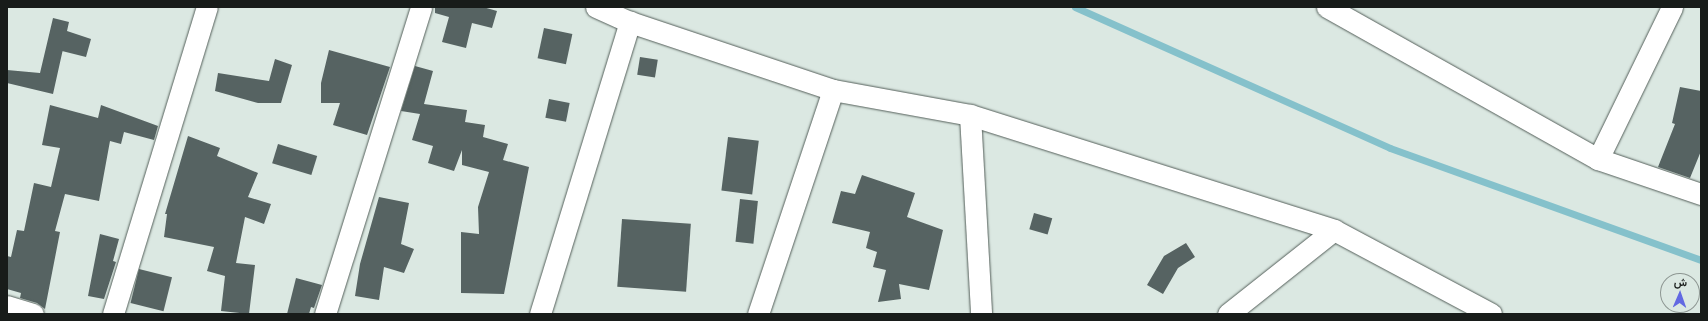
<!DOCTYPE html>
<html>
<head>
<meta charset="utf-8">
<style>
  body { margin:0 }
  #map { position:relative; width:1708px; height:321px; overflow:hidden; background:#dbe8e2; font-family:"IBM Plex Serif",Vazirmatn,serif }
  div>[style] { position:absolute }
  [style*='--x'] { left:calc(var(--x)*1px); top:calc(var(--y)*1px); width:calc(var(--w)*1px); rotate:calc(var(--a)*1deg) }
  .stream>* { height:7px; margin:-3.5px; padding:0 3.5px; transform-origin:3.5px; border-radius:3.5px; background:#85c1cb }
  .building>* { inset:0; background:#566362; transform-origin:0 0 }
  .roads { filter:drop-shadow(0 0 1px #545f5a) drop-shadow(0 0 1px #545f5a) }
  .minor>* { height:21px; margin:-10.5px; padding:0 10.5px; transform-origin:10.5px; border-radius:10.5px; background:#fff }
  span { translate:-50% -50%; white-space:nowrap; text-align:center; line-height:1.15; -webkit-text-stroke:4px #dbe8e2; paint-order:stroke }
  .frame { position:absolute; inset:0; border:8px solid #181c1a; pointer-events:none }
  .north { position:absolute; left:1660px; top:273px; width:40px; height:40px; box-sizing:border-box; background:#dbe8e2; border:1px solid #8d9692; border-radius:50%; rotate:2deg; font-size:11px; font-weight:700; line-height:16px; text-align:center; color:#181c1a }
  .north::after { content:''; display:block; margin:auto; width:14px; height:18px; background:#6269e2; clip-path:polygon(50% 0,100% 100%,50% 72%,0 100%) }
</style>
</head>
<body>
<div id="map">
  <div class="stream">
    <div style="--x:1075;--y:7;--w:345;--a:24.1"></div>
    <div style="--x:1390;--y:148;--w:331;--a:19.8"></div>
  </div>
  <div class="building">
    <div style="clip-path:polygon(435px 7px,483px 7px,497px 11px,492px 28px,472px 23px,466px 48px,442px 42px,449px 17px,435px 13px)"></div>
    <div style="clip-path:polygon(53px 18px,69px 22px,67px 31px,91px 39px,86px 57px,62px 51px,65px 40px,53px 94px,7px 83px,7px 70px,40px 73px)"></div>
    <div style="left:544px;top:28px;width:29px;height:31px;rotate:12deg"></div>
    <div style="clip-path:polygon(329px 50px,390px 67px,367px 135px,333px 125px,340px 103px,321px 103px,321px 83px)"></div>
    <div style="left:640px;top:57px;width:18px;height:18px;rotate:9deg"></div>
    <div style="clip-path:polygon(275px 59px,292px 65px,281px 103px,258px 103px,215px 91px,218px 73px,269px 81px)"></div>
    <div style="clip-path:polygon(415px 66px,433px 71px,424px 104px,467px 110px,465px 122px,485px 125px,483px 137px,508px 144px,503px 160px,529px 167px,504px 294px,461px 293px,461px 232px,479px 234px,478px 207px,489px 172px,462px 165px,462px 150px,454px 171px,428px 163px,433px 146px,412px 140px,420px 114px,401px 111px)"></div>
    <div style="clip-path:polygon(1680px 87px,1701px 91px,1701px 151px,1690px 178px,1658px 167px,1675px 124px,1672px 123px)"></div>
    <div style="left:549px;top:99px;width:21px;height:19px;rotate:11deg"></div>
    <div style="clip-path:polygon(50px 105px,98px 118px,101px 105px,158px 126px,154px 140px,124px 132px,121px 144px,110px 141px,99px 201px,65px 194px,55px 231px,60px 232px,45px 309px,37px 303px,20px 298px,21px 293px,7px 289px,7px 256px,11px 257px,17px 230px,24px 231px,34px 183px,51px 187px,60px 148px,42px 145px)"></div>
    <div style="clip-path:polygon(188px 136px,220px 148px,217px 156px,258px 173px,248px 197px,271px 204px,264px 224px,245px 217px,236px 263px,255px 265px,249px 314px,221px 311px,225px 276px,207px 271px,214px 247px,164px 237px,167px 214px,165px 214px)"></div>
    <div style="left:728px;top:137px;width:31px;height:54px;rotate:7deg"></div>
    <div style="left:278px;top:144px;width:41px;height:20px;rotate:17deg"></div>
    <div style="clip-path:polygon(862px 175px,915px 193px,907px 217px,943px 230px,929px 290px,899px 284px,901px 299px,878px 302px,886px 270px,873px 267px,877px 252px,866px 248px,870px 232px,832px 223px,841px 191px,855px 194px)"></div>
    <div style="clip-path:polygon(379px 197px,409px 203px,401px 244px,414px 249px,404px 273px,384px 267px,379px 300px,355px 296px,360px 264px)"></div>
    <div style="left:740px;top:199px;width:18px;height:43px;rotate:6deg"></div>
    <div style="left:1034px;top:213px;width:19px;height:17px;rotate:16deg"></div>
    <div style="left:622px;top:219px;width:69px;height:68px;rotate:4deg"></div>
    <div style="clip-path:polygon(100px 234px,119px 239px,113px 261px,116px 262px,104px 299px,88px 296px)"></div>
    <div style="clip-path:polygon(1186px 243px,1195px 257px,1178px 268px,1163px 294px,1147px 285px,1164px 256px)"></div>
    <div style="left:139px;top:269px;width:34px;height:35px;rotate:14deg"></div>
    <div style="clip-path:polygon(296px 278px,322px 285px,314px 308px,311px 307px,309px 314px,287px 314px)"></div>
  </div>
  <div class="roads">
    <div class="minor">
      <div style="--x:596;--y:7;--w:37;--a:24"></div>
      <div style="--x:630;--y:22;--w:214;--a:18.5"></div>
      <div style="--x:833;--y:90;--w:139;--a:10.3"></div>
      <div style="--x:970;--y:115;--w:199;--a:86.8"></div>
      <div style="--x:1327;--y:7;--w:311;--a:29.3"></div>
      <div style="--x:1598;--y:159;--w:109;--a:18.8"></div>
      <div style="--x:970;--y:115;--w:382;--a:17.5"></div>
      <div style="--x:1334;--y:230;--w:178;--a:28.1"></div>
      <div style="--x:1598;--y:159;--w:169;--a:-64"></div>
      <div style="--x:7;--y:306;--w:27;--a:17"></div>
      <div style="--x:113;--y:314;--w:321;--a:-73"></div>
      <div style="--x:325;--y:314;--w:322;--a:-72.6"></div>
      <div style="--x:540;--y:314;--w:306;--a:-72.9"></div>
      <div style="--x:758;--y:314;--w:236;--a:-71.5"></div>
      <div style="--x:1228;--y:314;--w:135;--a:-38.4"></div>
    </div>
  </div>
  <div class="frame"></div>
  <div class="north">ش</div>
</div>
</body>
</html>
